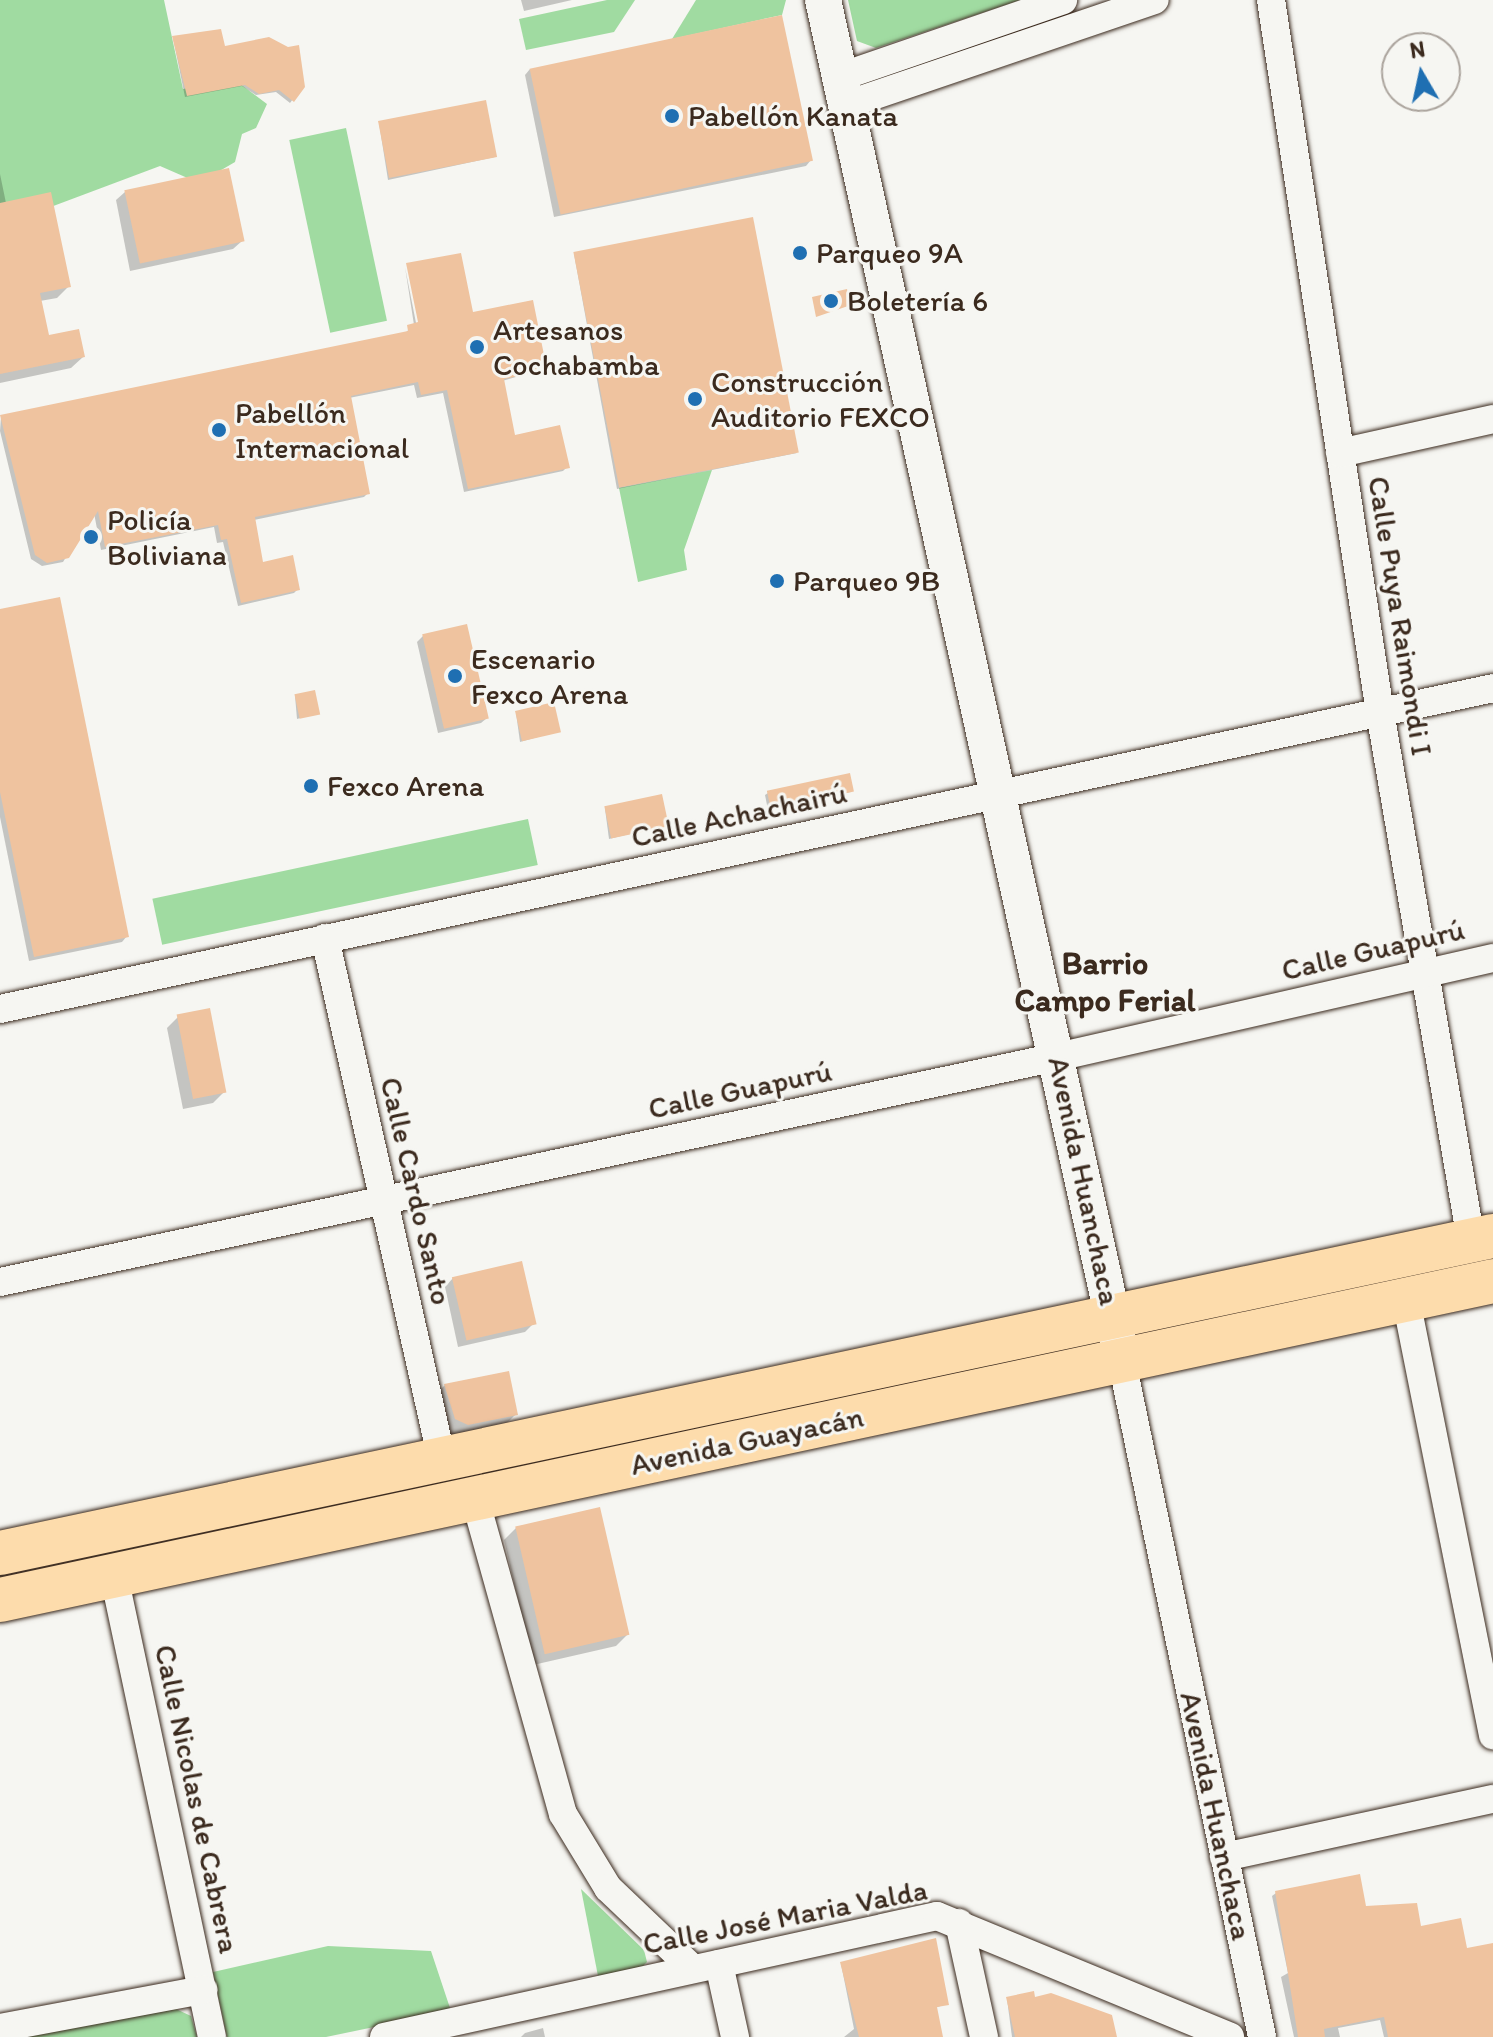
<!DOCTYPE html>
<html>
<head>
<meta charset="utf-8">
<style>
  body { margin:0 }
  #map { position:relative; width:1493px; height:2037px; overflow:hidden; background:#f6f6f2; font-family:Itim,sans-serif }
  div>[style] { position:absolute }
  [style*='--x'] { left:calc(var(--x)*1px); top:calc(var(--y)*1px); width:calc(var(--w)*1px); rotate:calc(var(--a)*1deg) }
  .green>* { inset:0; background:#a0dba1; transform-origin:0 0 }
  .shadow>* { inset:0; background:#0003 }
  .building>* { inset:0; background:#efc39f; transform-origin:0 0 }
  .roads { filter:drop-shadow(0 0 2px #3b2a1e) drop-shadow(0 0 2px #3b2a1e) }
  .minor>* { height:28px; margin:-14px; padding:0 14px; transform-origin:14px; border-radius:14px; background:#f6f6f2 }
  .tertiary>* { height:36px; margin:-18px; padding:0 18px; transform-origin:18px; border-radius:18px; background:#f6f6f2 }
  .primary>* { height:44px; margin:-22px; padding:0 22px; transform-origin:22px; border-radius:22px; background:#fddcac }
  .dots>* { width:22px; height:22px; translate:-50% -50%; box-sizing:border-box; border:4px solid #f6f6f2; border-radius:50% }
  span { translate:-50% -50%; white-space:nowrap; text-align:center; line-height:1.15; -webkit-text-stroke:6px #f6f6f2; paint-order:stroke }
  .poi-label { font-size:30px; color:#3b2a1e }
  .left { translate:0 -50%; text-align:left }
  .street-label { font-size:30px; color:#3b2a1e }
  .neighbourhood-label { font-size:32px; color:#3b2a1e; font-weight:700 }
  .north { position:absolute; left:1381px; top:32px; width:80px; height:80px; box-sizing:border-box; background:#f6f6f2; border:2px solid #aba49d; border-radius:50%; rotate:351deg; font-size:22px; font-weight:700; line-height:32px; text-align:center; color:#3b2a1e }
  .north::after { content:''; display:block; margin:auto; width:28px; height:36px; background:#1f6fb2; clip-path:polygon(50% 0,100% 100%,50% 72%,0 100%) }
</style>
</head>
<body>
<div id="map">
  <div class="green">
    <div style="clip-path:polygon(0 0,164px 0,183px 89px,232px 78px,267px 104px,256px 128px,242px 134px,235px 162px,199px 183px,160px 166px,0 226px)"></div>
    <div style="clip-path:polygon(607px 0,635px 0,614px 32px,526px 50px,519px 19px)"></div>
    <div style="clip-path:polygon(696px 0,786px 0,782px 15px,672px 39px)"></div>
    <div style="clip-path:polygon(848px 0,1020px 0,876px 48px,857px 41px)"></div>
    <div style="left:346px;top:128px;width:197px;height:58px;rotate:78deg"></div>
    <div style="clip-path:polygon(712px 470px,684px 550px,687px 570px,638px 582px,619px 488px)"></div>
    <div style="left:528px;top:819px;width:47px;height:384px;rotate:78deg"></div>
    <div style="clip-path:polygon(581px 1889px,644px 1950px,647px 1962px,641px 1968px,598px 1976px)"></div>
    <div style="clip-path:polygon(328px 1946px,431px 1951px,451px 2011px,326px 2037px,227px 2037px,213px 1972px)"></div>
    <div style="clip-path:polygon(176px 2009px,191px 2016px,197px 2037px,18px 2037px)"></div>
  </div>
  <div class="shadow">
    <div style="clip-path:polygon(521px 0,572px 0,524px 11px)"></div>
    <div style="clip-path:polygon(173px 38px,224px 48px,303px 86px,290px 103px,276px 92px,256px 95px,242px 86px,185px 97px)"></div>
    <div style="clip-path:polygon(530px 69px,811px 160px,806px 166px,554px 217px,525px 75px)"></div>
    <div style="clip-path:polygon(379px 123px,495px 157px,388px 180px)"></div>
    <div style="clip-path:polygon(0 174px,6px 203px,69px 286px,57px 298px,40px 301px,48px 337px,83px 357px,71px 368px,0 383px)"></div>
    <div style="clip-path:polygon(125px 192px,242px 241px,233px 249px,130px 271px,116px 200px)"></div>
    <div style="clip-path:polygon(574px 254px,797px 453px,617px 489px)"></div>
    <div style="clip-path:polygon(405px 267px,418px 333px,471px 314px,544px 369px,502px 381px,513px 437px,567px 467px,563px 471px,464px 492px,443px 393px,417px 398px,414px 385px,349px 398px,368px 493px,364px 497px,254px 520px,262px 564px,298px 589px,294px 593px,238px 606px,223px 542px,217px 543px,214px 527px,101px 550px,94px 513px,63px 562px,42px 566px,31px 559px,0 431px,1px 417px,404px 334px,414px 325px)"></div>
    <div style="clip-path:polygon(0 611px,127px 936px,122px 942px,29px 961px,0 817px)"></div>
    <div style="clip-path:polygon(423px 636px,487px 718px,481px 723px,438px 733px,417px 642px)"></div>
    <div style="clip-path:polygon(295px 696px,317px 713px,297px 719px)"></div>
    <div style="clip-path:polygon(516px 713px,559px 731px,520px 742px)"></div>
    <div style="clip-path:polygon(851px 792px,768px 810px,765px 795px,768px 793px)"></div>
    <div style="clip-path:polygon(605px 809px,666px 825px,609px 839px)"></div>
    <div style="clip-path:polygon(178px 1017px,225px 1091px,213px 1103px,183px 1109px,167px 1028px)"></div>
    <div style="clip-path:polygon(453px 1278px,534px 1323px,525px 1332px,458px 1347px,445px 1287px)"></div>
    <div style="clip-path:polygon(445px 1385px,516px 1414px,498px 1432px,450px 1441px,427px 1403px)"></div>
    <div style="clip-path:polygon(516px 1528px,627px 1635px,616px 1646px,533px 1665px,504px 1540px)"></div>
    <div style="clip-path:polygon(1276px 1893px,1365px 1908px,1466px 1950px,1493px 1945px,1493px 2037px,1384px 2037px,1380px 2020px,1338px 2028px,1340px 2037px,1294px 2037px,1281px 1977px,1288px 1973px,1272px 1896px)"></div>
    <div style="clip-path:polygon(841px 1964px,946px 2004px,935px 2008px,941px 2037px,844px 2037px,854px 2029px)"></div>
    <div style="clip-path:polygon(1007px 1999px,1034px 1999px,1114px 2037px,1012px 2037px)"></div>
    <div style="clip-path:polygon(543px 2028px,545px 2037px,521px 2037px,525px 2033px)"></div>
  </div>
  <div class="building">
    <div style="left:782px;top:15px;width:149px;height:258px;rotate:78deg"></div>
    <div style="clip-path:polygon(221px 29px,225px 46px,269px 37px,288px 47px,299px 45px,305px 87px,294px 102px,279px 90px,259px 94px,245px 85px,187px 96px,172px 36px)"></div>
    <div style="left:486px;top:100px;width:58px;height:110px;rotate:79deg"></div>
    <div style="left:229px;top:168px;width:75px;height:107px;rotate:78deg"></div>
    <div style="clip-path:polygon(51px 192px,71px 287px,40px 293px,49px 335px,79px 329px,85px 357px,0 374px,0 203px)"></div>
    <div style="left:753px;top:217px;width:240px;height:183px;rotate:79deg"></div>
    <div style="clip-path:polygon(461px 253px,473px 312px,533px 300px,547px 370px,504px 379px,515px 435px,560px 425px,570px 468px,468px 489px,447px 390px,421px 395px,418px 382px,351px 396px,370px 494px,255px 517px,263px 562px,293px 555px,300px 590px,241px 603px,227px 539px,221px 540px,218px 525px,105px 547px,98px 511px,69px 558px,47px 563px,35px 555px,0 415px,408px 331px,407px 325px,418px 322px,406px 263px)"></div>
    <div style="clip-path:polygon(847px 289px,851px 305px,816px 317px,812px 297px)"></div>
    <div style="clip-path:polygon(60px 597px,129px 937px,34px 957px,0 792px,0 609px)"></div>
    <div style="left:467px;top:624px;width:97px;height:46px;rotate:77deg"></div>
    <div style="left:315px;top:690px;width:25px;height:21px;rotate:78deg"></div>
    <div style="left:554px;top:702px;width:31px;height:40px;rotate:77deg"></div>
    <div style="left:850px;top:773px;width:19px;height:85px;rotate:78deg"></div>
    <div style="left:662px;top:794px;width:33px;height:59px;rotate:78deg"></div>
    <div style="left:210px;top:1008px;width:86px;height:34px;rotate:79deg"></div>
    <div style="left:522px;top:1261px;width:65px;height:72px;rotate:77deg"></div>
    <div style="clip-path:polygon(509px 1371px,518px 1415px,468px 1425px,455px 1419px,444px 1384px)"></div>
    <div style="left:600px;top:1507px;width:131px;height:87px;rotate:77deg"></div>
    <div style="clip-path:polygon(1360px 1874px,1366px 1906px,1417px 1903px,1421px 1926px,1461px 1918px,1467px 1948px,1493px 1943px,1493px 2037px,1388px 2037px,1384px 2017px,1324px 2029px,1325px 2037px,1298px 2037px,1275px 1891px)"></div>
    <div style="clip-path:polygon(936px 1938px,949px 2005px,937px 2007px,943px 2037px,859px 2037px,840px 1962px)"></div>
    <div style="clip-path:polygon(1034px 1991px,1035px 1997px,1051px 1993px,1112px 2015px,1117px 2037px,1015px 2037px,1006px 1997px)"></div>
  </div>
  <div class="roads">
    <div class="minor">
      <div style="--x:1271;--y:0;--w:720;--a:81.3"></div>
      <div style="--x:1380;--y:712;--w:536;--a:80.22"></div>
      <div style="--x:840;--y:77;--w:236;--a:-19"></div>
      <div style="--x:846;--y:105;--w:326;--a:-18.8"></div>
      <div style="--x:1340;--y:453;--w:157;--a:-12.5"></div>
      <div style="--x:325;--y:938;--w:535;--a:77.37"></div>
      <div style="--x:0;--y:1009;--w:1527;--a:-12.13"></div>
      <div style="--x:0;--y:1282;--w:1081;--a:-12.02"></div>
      <div style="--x:1057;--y:1057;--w:447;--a:-12.8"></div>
      <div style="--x:1406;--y:1300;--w:444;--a:78.7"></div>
      <div style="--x:1122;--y:1362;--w:689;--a:78.28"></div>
      <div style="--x:475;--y:1499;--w:327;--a:74.4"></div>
      <div style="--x:563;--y:1814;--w:87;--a:58.7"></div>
      <div style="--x:608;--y:1888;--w:117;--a:43.6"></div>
      <div style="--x:114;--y:1576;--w:471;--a:78"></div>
      <div style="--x:1224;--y:1857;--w:275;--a:-12.2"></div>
      <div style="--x:959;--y:1923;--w:117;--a:77.6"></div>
      <div style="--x:719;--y:1964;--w:75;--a:77.6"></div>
      <div style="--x:0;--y:2028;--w:207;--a:-10.6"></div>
      <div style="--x:384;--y:2037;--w:566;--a:-12.34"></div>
      <div style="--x:937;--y:1916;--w:317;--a:22.4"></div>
    </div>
    <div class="tertiary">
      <div style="--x:823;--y:0;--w:1374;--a:77.6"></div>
    </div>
    <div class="primary">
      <div style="--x:0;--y:1553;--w:1526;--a:-11.99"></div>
      <div style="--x:0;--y:1600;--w:1527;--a:-12.06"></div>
    </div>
  </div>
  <div class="dots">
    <div style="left:672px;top:116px;background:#1f6fb2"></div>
    <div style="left:800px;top:253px;background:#1f6fb2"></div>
    <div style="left:831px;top:301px;background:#1f6fb2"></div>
    <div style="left:477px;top:347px;background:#1f6fb2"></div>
    <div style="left:695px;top:399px;background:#1f6fb2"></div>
    <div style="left:219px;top:430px;background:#1f6fb2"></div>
    <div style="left:91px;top:537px;background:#1f6fb2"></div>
    <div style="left:777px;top:581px;background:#1f6fb2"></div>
    <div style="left:455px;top:676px;background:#1f6fb2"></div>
    <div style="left:311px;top:786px;background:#1f6fb2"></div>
  </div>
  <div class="poi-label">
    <span class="left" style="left:688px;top:116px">Pabellón Kanata</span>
    <span class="left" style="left:816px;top:253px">Parqueo 9A</span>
    <span class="left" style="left:847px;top:301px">Boletería 6</span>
    <span class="left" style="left:493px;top:347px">Artesanos<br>Cochabamba</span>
    <span class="left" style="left:711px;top:399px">Construcción<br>Auditorio FEXCO</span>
    <span class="left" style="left:235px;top:430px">Pabellón<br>Internacional</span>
    <span class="left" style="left:107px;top:537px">Policía<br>Boliviana</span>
    <span class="left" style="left:793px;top:581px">Parqueo 9B</span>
    <span class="left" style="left:471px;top:676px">Escenario<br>Fexco Arena</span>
    <span class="left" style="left:327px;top:786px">Fexco Arena</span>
  </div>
  <div class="street-label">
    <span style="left:1400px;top:616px;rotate:81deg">Calle Puya Raimondi I</span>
    <span style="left:739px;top:815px;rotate:-12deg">Calle Achachairú</span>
    <span style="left:1373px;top:950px;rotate:-13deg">Calle Guapurú</span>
    <span style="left:740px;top:1090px;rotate:-12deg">Calle Guapurú</span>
    <span style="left:1084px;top:1181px;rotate:78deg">Avenida Huanchaca</span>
    <span style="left:416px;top:1191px;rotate:77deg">Calle Cardo Santo</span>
    <span style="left:747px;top:1441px;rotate:-12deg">Avenida Guayacán</span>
    <span style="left:197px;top:1799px;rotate:78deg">Calle Nicolas de Cabrera</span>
    <span style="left:1216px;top:1816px;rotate:78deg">Avenida Huanchaca</span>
    <span style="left:785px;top:1917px;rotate:-11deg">Calle José Maria Valda</span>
  </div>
  <div class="neighbourhood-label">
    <span style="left:1105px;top:982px">Barrio<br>Campo Ferial</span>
  </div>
  <div class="north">N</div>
</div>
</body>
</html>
